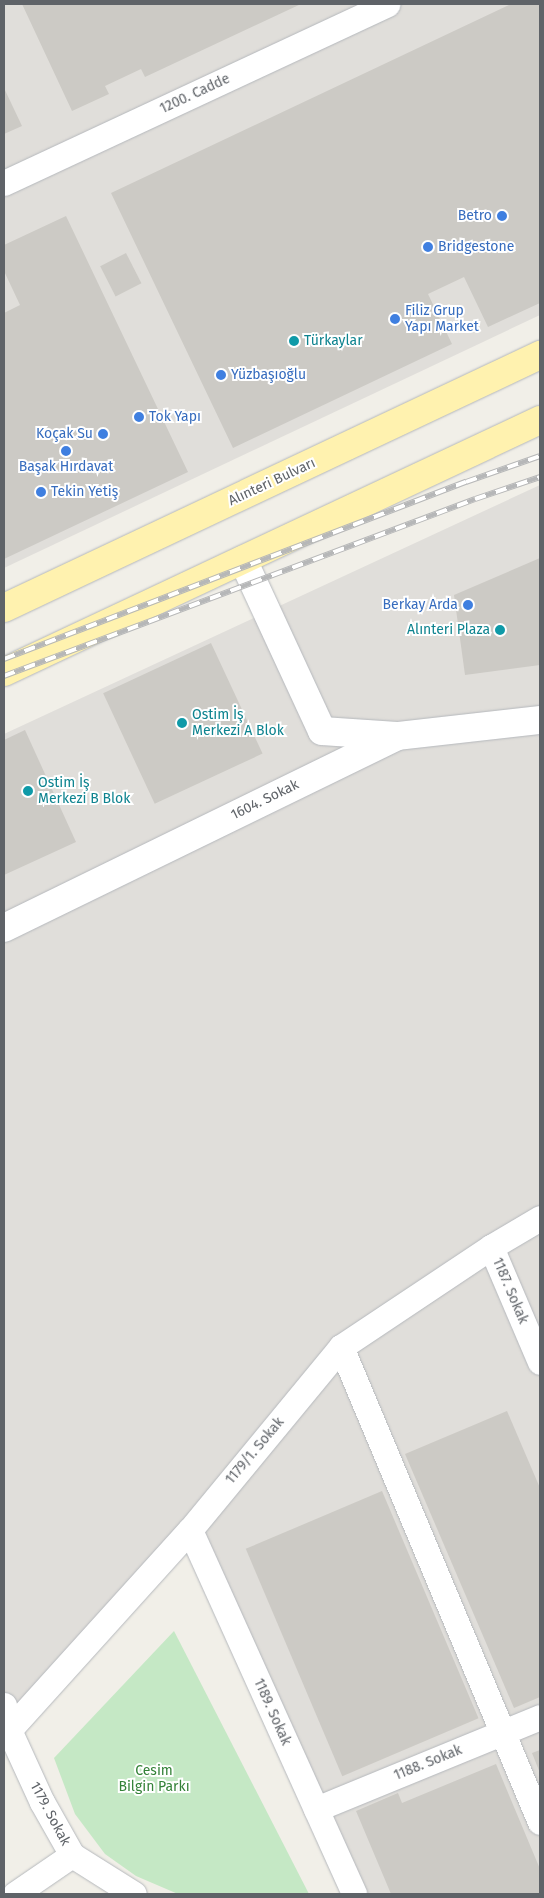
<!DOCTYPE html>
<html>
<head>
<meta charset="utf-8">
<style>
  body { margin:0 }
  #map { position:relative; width:544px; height:1898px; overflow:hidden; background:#f1efe8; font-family:"Fira Sans",sans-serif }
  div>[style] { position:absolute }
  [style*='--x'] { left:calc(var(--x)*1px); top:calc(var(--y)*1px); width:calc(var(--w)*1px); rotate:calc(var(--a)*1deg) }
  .industrial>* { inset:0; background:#e0deda }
  .green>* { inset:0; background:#c5e8c5 }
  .building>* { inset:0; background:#cccac5; transform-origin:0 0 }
  .roads { filter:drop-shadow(0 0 1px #b5b8bc) drop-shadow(0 0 1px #b5b8bc) }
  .minor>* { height:25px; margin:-12.5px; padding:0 12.5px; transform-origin:12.5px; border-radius:12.5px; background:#fff }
  .tertiary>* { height:28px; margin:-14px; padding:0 14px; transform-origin:14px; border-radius:14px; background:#fff }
  .primary>* { height:28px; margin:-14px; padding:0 14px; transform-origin:14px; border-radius:14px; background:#fff2af }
  .rail>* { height:5.5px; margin-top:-2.75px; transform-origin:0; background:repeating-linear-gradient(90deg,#fff 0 11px,#b6b7b8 0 22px); box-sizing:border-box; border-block:1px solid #b6b7b8 }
  .dots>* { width:14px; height:14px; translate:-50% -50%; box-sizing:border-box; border:2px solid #fff; border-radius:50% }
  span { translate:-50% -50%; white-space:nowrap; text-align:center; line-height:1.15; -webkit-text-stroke:4px #fff; paint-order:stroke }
  .street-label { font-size:14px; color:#5f6368 }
  .shop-label { font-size:14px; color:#366cbe }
  .right { translate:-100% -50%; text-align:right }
  .left { translate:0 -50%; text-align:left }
  .culture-label { font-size:14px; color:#0d838f }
  .park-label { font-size:14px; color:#348238 }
  .frame { position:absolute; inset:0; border:5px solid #5f6368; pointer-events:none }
</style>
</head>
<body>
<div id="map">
  <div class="industrial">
    <div style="clip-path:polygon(4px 4px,540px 4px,540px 315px,4px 568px)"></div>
    <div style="clip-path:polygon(540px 485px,540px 1894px,354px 1894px,190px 1530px,9px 1730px,4px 1705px,4px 734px)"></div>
  </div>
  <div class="green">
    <div style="clip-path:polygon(174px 1631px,309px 1894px,178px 1894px,136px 1876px,105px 1854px,75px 1814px,54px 1758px)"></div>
  </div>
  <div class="building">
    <div style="clip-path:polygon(22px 4px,301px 4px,145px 77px,141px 69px,105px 86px,109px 94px,72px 111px)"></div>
    <div style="clip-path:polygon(511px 4px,540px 4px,540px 303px,488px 327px,464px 277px,428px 294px,452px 344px,233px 448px,111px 193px)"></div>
    <div style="clip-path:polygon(4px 88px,22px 126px,4px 134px)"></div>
    <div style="clip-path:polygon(66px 216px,188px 472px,4px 559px,4px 313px,20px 305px,4px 271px,4px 245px)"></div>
    <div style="left:126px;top:253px;width:34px;height:29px;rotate:63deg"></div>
    <div style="clip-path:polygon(540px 558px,540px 665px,465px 675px,454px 595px)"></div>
    <div style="left:211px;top:643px;width:122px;height:119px;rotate:65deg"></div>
    <div style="clip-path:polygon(25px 730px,76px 842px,4px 875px,4px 740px)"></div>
    <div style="clip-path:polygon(507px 1411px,540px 1488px,540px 1697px,514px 1708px,405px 1454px)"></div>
    <div style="left:382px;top:1491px;width:247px;height:148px;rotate:67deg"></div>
    <div style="clip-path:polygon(540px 1750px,540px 1773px,532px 1753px)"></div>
    <div style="clip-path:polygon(496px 1764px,540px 1869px,540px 1894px,391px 1894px,356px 1811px,398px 1793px,402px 1803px)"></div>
  </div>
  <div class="roads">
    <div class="minor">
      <div style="--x:4;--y:183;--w:423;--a:-25"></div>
      <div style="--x:491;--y:1247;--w:125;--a:66.9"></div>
      <div style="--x:341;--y:1347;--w:515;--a:67.27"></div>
      <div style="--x:190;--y:1530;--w:399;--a:65.7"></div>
      <div style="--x:4;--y:1705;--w:25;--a:79"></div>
      <div style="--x:9;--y:1730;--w:79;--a:65.4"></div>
      <div style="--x:42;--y:1802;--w:61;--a:60.5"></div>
      <div style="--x:72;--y:1855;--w:73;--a:32.2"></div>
      <div style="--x:9;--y:1730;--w:270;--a:-47.9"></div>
      <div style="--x:190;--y:1530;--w:237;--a:-50.5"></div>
      <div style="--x:341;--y:1347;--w:180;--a:-33.7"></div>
      <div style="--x:491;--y:1247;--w:57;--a:-30.6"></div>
      <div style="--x:316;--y:1809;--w:242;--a:-22.3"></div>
      <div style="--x:15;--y:1894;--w:69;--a:-34.4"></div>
    </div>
    <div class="tertiary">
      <div style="--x:243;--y:560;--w:188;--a:65.2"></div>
      <div style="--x:322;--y:731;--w:75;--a:3.8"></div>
      <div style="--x:4;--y:928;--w:437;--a:-26"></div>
      <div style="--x:397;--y:736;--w:144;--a:-6.4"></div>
    </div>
    <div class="primary">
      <div style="--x:4;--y:608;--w:593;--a:-25.27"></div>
      <div style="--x:4;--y:672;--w:592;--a:-25.18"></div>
    </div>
  </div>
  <div class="rail">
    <div style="--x:4;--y:659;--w:495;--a:-21"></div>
    <div style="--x:466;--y:482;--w:78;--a:-19.4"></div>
    <div style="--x:4;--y:676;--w:503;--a:-20.6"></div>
    <div style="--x:475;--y:499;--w:69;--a:-18.7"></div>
  </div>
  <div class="dots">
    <div style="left:502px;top:216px;background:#3f7fe0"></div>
    <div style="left:428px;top:247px;background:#3f7fe0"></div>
    <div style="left:395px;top:319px;background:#3f7fe0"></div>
    <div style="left:294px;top:341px;background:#0f9aa8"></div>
    <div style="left:221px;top:375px;background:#3f7fe0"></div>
    <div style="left:139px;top:417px;background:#3f7fe0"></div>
    <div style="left:103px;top:434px;background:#3f7fe0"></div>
    <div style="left:66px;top:451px;background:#3f7fe0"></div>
    <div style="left:41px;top:492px;background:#3f7fe0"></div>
    <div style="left:468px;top:605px;background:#3f7fe0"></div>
    <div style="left:500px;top:630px;background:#0f9aa8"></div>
    <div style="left:182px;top:723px;background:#0f9aa8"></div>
    <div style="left:28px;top:791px;background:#0f9aa8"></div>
  </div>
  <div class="street-label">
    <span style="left:195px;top:94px;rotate:-25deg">1200. Cadde</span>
    <span style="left:272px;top:482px;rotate:-25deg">Alınteri Bulvarı</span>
    <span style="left:265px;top:800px;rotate:-26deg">1604. Sokak</span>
    <span style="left:510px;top:1291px;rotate:67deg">1187. Sokak</span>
    <span style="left:255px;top:1451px;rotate:-50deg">1179/1. Sokak</span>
    <span style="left:272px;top:1712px;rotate:66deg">1189. Sokak</span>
    <span style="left:428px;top:1763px;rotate:-22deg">1188. Sokak</span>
    <span style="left:50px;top:1814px;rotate:62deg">1179. Sokak</span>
  </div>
  <div class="shop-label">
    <span class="right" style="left:492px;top:216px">Betro</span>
    <span class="left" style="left:438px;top:247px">Bridgestone</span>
    <span class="left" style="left:405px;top:319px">Filiz Grup<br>Yapı Market</span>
    <span class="left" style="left:231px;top:375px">Yüzbaşıoğlu</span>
    <span class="left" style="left:149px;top:417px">Tok Yapı</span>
    <span class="right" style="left:93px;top:434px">Koçak Su</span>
    <span style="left:66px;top:467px">Başak Hırdavat</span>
    <span class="left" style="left:51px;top:492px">Tekin Yetiş</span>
    <span class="right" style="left:458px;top:605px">Berkay Arda</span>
  </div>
  <div class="culture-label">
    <span class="left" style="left:304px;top:341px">Türkaylar</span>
    <span class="right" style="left:490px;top:630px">Alınteri Plaza</span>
    <span class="left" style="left:192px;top:723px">Ostim İş<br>Merkezi A Blok</span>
    <span class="left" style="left:38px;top:791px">Ostim İş<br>Merkezi B Blok</span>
  </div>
  <div class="park-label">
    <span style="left:154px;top:1779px">Cesim<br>Bilgin Parkı</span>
  </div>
  <div class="frame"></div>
</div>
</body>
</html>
